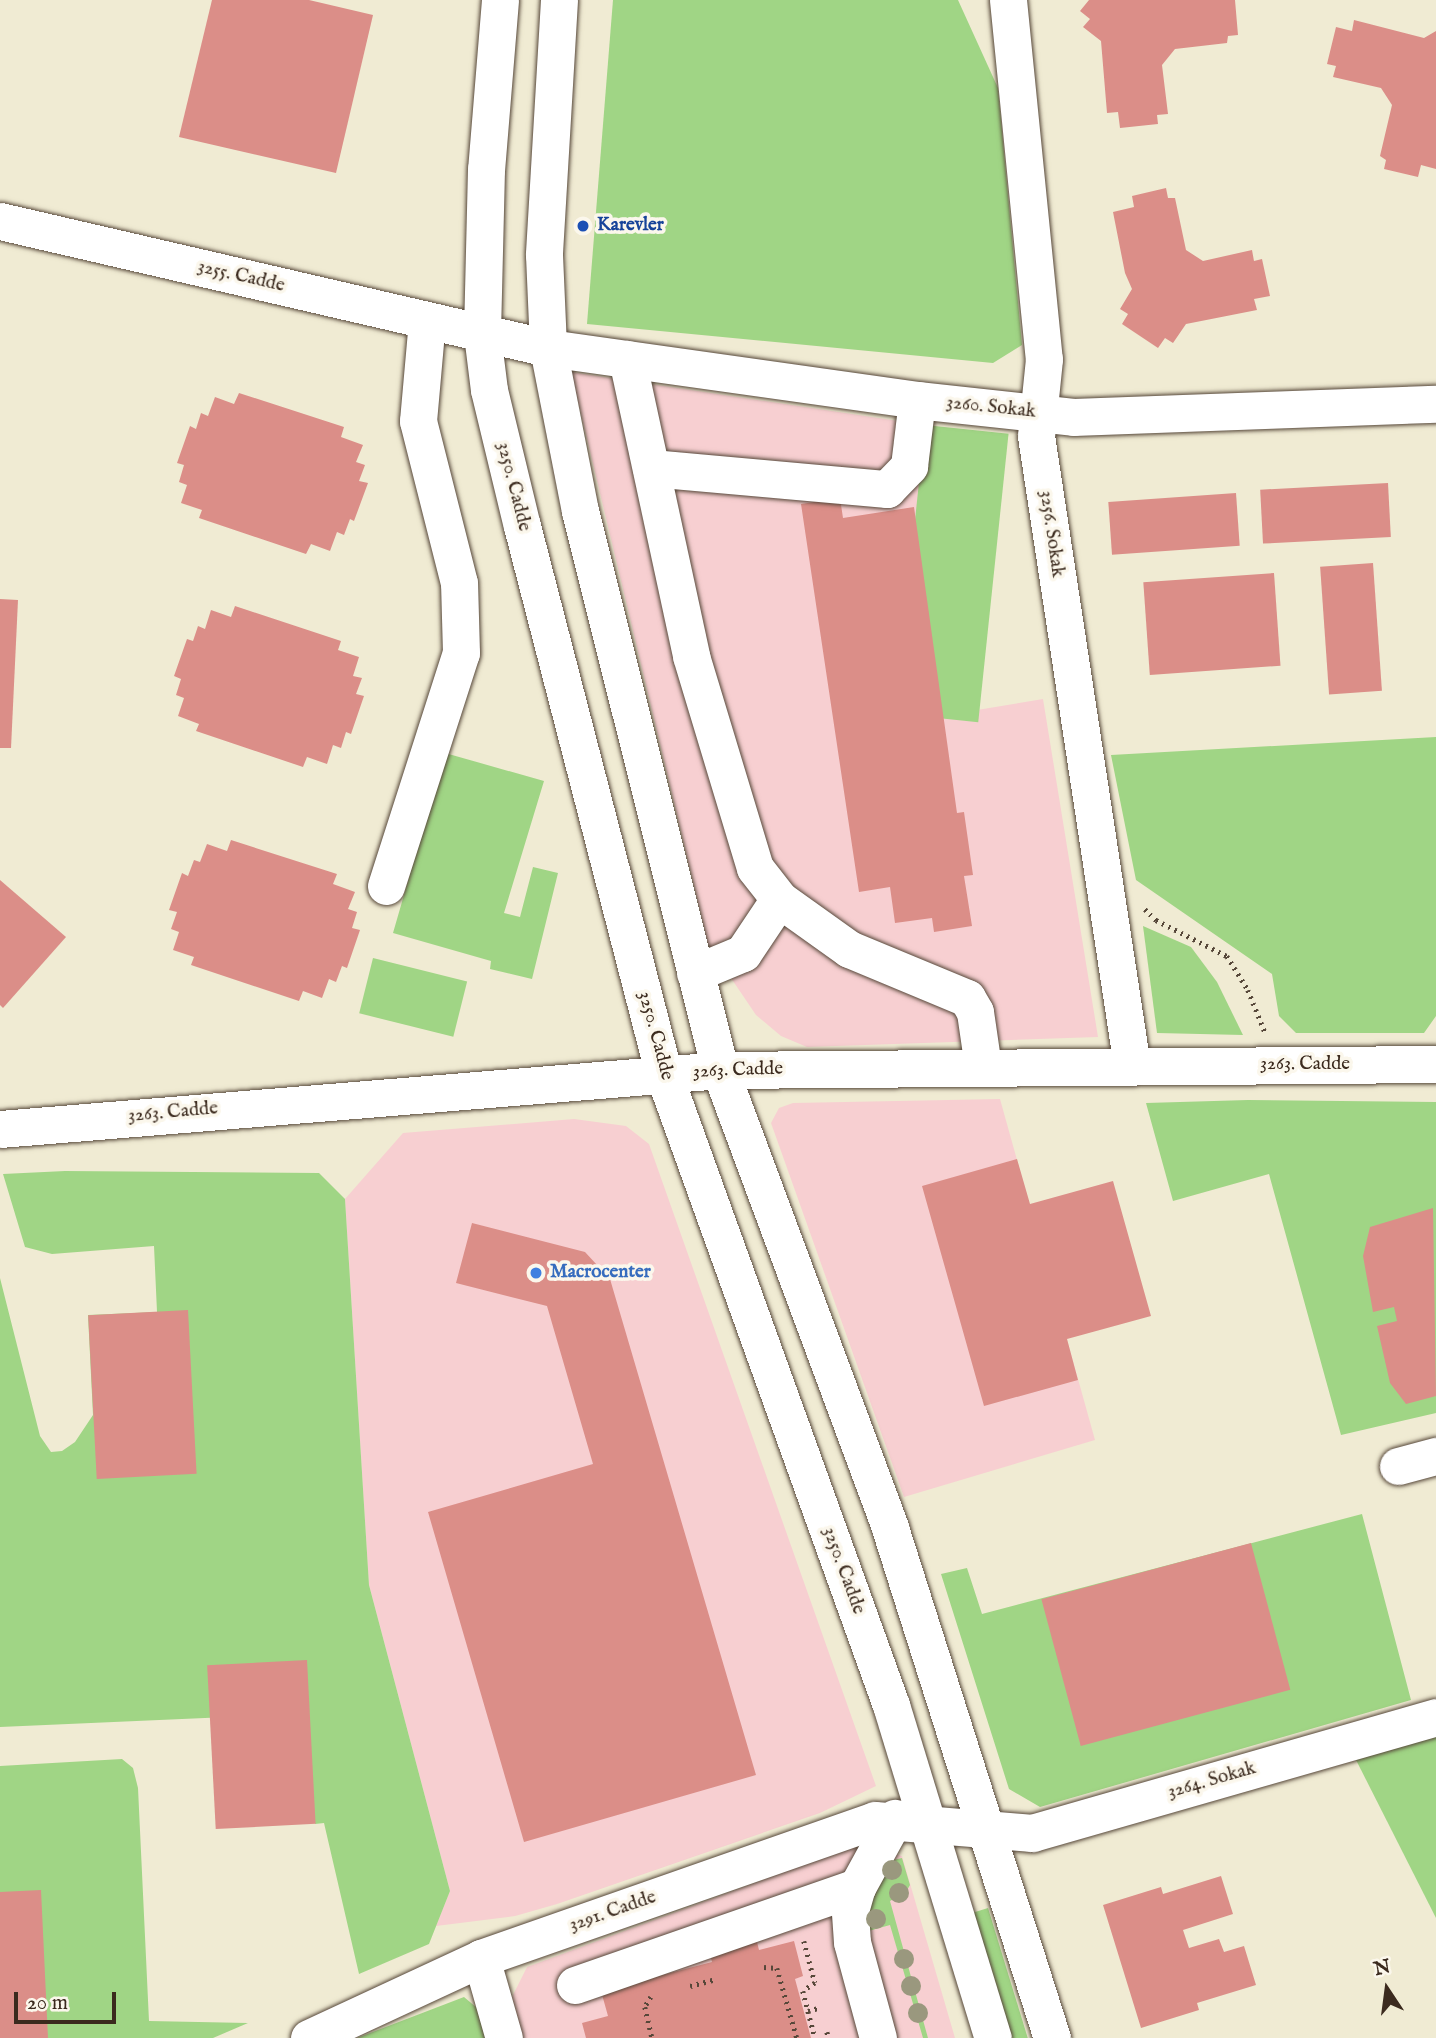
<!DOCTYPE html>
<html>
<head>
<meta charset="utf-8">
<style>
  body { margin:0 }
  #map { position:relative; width:1436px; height:2038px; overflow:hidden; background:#f0ebd3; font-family:"IM FELL English",serif }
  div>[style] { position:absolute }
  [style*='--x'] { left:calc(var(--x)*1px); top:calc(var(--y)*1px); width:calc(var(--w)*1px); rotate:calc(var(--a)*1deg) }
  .built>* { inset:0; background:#f7cfd1 }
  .green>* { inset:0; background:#a0d585; transform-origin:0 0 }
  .building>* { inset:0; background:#db8e88; transform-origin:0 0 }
  .path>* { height:4.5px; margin-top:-2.25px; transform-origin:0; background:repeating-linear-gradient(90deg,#564739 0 2px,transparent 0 7px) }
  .roads { filter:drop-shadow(0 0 2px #564739) drop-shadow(0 0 2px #564739) }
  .minor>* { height:37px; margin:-18.5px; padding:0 18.5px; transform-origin:18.5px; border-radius:18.5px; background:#fff }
  .trees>* { width:20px; height:20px; margin:-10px; border-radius:50%; background:#9a987e }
  .dots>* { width:19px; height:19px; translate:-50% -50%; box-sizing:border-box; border:4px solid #fbf7ec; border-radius:50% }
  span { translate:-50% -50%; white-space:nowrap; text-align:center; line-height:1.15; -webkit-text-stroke:7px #fbf7ec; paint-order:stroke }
  .transit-label { font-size:19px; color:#164399; font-weight:700 }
  .left { translate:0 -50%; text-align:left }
  .street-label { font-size:19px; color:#3b2a1e }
  .shop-label { font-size:19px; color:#366cbe; font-weight:700 }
  .north { position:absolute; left:1352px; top:1954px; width:70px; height:70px; -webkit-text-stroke:5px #fbf7ec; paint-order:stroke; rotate:347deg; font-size:19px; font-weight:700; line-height:28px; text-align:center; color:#3b2a1e }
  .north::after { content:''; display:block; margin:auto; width:24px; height:32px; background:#3b2a1e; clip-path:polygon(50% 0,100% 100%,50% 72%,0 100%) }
  .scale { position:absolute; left:14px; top:1992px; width:102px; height:32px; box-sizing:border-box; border:4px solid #3b2a1e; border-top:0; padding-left:9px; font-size:21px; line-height:24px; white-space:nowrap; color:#3b2a1e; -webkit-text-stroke:5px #fbf7ec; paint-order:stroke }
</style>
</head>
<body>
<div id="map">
  <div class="built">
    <div style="clip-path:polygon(571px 372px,925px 425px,965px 712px,1043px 699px,1098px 1037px,807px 1047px,781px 1036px,756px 1015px,708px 944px)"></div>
    <div style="clip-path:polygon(1000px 1099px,1095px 1440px,904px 1497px,771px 1123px,779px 1108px,793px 1103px)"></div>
    <div style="clip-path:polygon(574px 1119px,626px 1126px,649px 1144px,876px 1786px,820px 1813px,557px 1904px,515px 1916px,436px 1926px,450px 1891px,369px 1585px,345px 1199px,403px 1133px)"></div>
    <div style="clip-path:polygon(860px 1844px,902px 1856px,955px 2038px,523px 2038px,512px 1997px,527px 1967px)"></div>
  </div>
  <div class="green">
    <div style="clip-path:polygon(613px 0,958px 0,998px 88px,1022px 345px,993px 363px,587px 324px)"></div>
    <div style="left:925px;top:425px;width:84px;height:290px;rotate:6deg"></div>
    <div style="clip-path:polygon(1436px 737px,1436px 1016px,1424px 1033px,1296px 1033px,1279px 1016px,1272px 974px,1136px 880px,1111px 755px)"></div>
    <div style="clip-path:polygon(445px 753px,544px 781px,504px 913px,520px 917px,533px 867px,558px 873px,532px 979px,490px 969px,491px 961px,393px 933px)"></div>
    <div style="clip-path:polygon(1143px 926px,1191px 947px,1217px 982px,1243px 1035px,1157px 1033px)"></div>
    <div style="left:373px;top:958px;width:97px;height:57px;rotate:14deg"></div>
    <div style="clip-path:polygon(1248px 1100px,1436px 1102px,1436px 1413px,1341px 1435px,1269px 1174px,1173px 1201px,1146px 1103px)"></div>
    <div style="clip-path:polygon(65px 1171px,319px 1173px,345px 1199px,369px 1585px,450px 1891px,429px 1944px,359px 1974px,324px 1823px,315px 1824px,299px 1714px,0 1727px,0 1278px,40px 1436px,51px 1452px,62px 1451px,75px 1442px,93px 1415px,88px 1315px,157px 1312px,154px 1246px,52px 1254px,25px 1247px,3px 1174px)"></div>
    <div style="clip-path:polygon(1362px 1514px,1411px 1700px,1040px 1807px,1009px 1789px,941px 1574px,967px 1568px,982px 1614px)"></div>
    <div style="clip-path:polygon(1436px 1730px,1436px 1918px,1353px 1754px)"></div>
    <div style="clip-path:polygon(122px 1759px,133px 1768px,138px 1788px,149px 2021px,248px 2023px,213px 2038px,0 2038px,0 1766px)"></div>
    <div style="clip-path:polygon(902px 1858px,910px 1885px,906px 1892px,890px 1901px,928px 2038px,923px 2038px,890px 1925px,865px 1932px,865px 1914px,893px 1860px)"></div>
    <div style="left:988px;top:1908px;width:136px;height:16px;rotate:73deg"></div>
    <div style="clip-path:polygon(464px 1997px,477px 2008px,485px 2038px,357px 2038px)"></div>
  </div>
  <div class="building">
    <div style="clip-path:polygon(212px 0,309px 0,373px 15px,336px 173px,179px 137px)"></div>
    <div style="clip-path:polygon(1089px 0,1235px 0,1238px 35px,1228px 36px,1227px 43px,1175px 49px,1162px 65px,1168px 114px,1157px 115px,1158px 124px,1120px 128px,1118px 112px,1107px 113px,1101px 41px,1083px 27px,1090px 19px,1080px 11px)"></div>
    <div style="clip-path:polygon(1354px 20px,1424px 38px,1436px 31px,1436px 169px,1421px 165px,1418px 177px,1384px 169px,1386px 160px,1380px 156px,1392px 105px,1381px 88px,1333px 77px,1336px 66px,1327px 64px,1336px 27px,1352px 31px)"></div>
    <div style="clip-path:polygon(1166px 188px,1168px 198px,1175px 198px,1186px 250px,1203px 261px,1252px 250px,1254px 261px,1262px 259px,1270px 296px,1254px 299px,1257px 310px,1186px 324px,1173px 343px,1165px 338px,1158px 348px,1122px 324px,1128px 314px,1120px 309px,1132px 289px,1125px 273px,1113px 212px,1134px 207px,1132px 196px)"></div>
    <div style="clip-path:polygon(239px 393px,344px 427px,341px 437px,363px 445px,356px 462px,365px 465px,359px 481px,368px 483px,354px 521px,350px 519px,344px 535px,337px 532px,330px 551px,311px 544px,306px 554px,199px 518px,202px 510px,181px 503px,187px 485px,179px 482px,184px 465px,177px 463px,190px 426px,196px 429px,201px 413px,208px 416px,215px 397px,234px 404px)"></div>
    <div style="left:1388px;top:483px;width:54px;height:128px;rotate:87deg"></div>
    <div style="left:1236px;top:493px;width:53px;height:128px;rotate:86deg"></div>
    <div style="clip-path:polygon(840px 498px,843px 518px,914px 507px,957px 813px,964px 812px,973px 875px,964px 876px,972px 926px,934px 932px,932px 918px,895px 923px,890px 887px,859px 892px,801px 504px)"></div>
    <div style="left:1373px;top:563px;width:128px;height:53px;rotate:86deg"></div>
    <div style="left:1274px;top:573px;width:93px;height:131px;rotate:86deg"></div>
    <div style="clip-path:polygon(0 599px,18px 600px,11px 748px,0 748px)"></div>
    <div style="clip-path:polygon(235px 606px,341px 641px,338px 650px,359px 657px,353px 676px,362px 678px,356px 694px,364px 696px,351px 734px,346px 732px,341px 748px,333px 745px,327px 764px,307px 757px,303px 767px,196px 731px,199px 724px,178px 716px,184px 698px,176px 695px,181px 679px,174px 676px,187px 639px,193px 641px,198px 626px,205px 629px,211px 610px,231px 617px)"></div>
    <div style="clip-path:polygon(231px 840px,337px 874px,333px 884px,355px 892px,348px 909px,357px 912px,352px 928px,360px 930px,347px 968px,342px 966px,336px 982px,329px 979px,322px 998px,303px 991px,299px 1001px,191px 965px,194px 957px,173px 950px,179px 932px,171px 929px,177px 912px,169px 910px,182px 873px,188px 876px,194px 860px,200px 862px,207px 844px,227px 851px)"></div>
    <div style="clip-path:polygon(0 880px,66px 937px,3px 1008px,0 1005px)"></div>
    <div style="clip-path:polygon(1017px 1159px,1030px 1204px,1113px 1181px,1151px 1316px,1067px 1339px,1078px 1380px,984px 1406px,922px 1186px)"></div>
    <div style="clip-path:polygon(1433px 1208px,1436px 1396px,1406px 1404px,1390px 1383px,1377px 1326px,1397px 1321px,1394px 1307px,1373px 1312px,1363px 1256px,1370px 1227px)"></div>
    <div style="clip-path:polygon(472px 1223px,585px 1252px,610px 1279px,756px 1775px,524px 1842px,428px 1512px,593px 1464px,547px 1306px,456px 1283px)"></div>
    <div style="left:188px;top:1310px;width:164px;height:100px;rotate:87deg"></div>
    <div style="left:1251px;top:1543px;width:152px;height:217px;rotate:75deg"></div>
    <div style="left:307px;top:1660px;width:164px;height:100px;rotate:87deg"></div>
    <div style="clip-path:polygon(1221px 1876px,1233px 1914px,1183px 1930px,1189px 1948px,1219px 1939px,1224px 1952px,1244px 1946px,1256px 1985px,1197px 2003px,1199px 2010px,1141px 2028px,1103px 1905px,1161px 1887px,1163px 1894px)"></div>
    <div style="clip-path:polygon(41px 1890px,48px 2038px,0 2038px,0 1892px)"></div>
    <div style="clip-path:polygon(754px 1930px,759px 1950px,794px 1941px,803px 1976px,795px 1979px,811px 2038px,586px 2038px,582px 2023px,608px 2016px,601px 1991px,712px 1962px,707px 1943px)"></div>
  </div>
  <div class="path">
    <div style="--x:1145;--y:909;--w:16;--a:45"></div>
    <div style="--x:1156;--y:920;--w:80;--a:26.9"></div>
    <div style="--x:1227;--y:956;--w:40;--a:58"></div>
    <div style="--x:1248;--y:990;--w:45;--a:68"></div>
    <div style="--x:804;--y:1941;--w:43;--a:75.3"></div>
    <div style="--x:815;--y:1983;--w:14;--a:146"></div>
    <div style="--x:803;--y:1991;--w:49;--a:75.7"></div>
    <div style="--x:764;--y:1967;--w:13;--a:4"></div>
    <div style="--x:777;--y:1968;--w:73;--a:74.1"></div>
    <div style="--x:690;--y:1986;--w:27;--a:-15"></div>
    <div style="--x:651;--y:1997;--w:12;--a:121"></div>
    <div style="--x:645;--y:2007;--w:32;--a:77"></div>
    <div style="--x:808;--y:2011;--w:10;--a:-17"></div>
    <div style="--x:827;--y:2032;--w:6;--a:72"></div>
  </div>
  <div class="roads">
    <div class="minor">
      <div style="--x:500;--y:0;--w:170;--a:94.7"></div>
      <div style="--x:486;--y:169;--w:165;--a:91.4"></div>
      <div style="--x:482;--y:334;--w:56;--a:82.9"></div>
      <div style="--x:489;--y:390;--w:140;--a:76.4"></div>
      <div style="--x:522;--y:526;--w:567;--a:75.5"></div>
      <div style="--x:664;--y:1075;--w:670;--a:70.19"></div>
      <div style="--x:891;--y:1705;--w:348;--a:73"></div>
      <div style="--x:559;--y:0;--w:255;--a:93.4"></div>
      <div style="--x:544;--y:255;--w:93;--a:87.5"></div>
      <div style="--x:548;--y:348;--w:166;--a:78.9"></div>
      <div style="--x:580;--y:511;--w:576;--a:75.94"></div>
      <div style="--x:720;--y:1070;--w:489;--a:69.6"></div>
      <div style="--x:890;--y:1528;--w:535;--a:72.38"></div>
      <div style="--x:1008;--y:0;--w:361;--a:84.3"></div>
      <div style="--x:1044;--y:359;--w:77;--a:95.9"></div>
      <div style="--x:1036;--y:436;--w:637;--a:81.34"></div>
      <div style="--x:0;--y:221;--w:563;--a:13.05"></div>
      <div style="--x:548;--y:348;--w:373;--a:8"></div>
      <div style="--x:917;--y:400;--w:157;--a:6.2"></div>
      <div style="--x:1073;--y:417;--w:363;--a:-2.1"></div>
      <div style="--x:627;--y:359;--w:304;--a:77.8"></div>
      <div style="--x:691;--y:656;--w:221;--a:73.2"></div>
      <div style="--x:755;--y:868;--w:39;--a:52"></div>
      <div style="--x:779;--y:899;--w:86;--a:35.5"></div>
      <div style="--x:849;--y:949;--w:128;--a:22.6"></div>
      <div style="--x:967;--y:998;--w:16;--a:60"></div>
      <div style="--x:975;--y:1012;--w:56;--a:81.7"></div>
      <div style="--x:651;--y:468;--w:237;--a:5.1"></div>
      <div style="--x:887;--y:489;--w:32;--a:-46"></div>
      <div style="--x:909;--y:466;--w:66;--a:-83.1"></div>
      <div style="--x:386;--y:886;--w:245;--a:-72.2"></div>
      <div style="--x:461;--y:653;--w:70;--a:-91.6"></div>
      <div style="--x:459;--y:583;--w:167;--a:-104.2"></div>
      <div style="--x:418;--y:421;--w:100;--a:-84.9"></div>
      <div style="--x:695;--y:973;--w:52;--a:-22.6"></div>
      <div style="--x:743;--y:953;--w:65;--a:-56.3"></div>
      <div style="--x:0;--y:1129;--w:722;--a:-4.68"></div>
      <div style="--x:720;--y:1070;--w:716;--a:-0.48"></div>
      <div style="--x:1398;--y:1466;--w:39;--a:-15"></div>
      <div style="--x:481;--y:1958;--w:83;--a:74"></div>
      <div style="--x:575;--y:1985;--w:299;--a:-19.2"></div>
      <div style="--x:309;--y:2038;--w:190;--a:-24.9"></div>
      <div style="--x:481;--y:1958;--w:417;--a:-19.3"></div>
      <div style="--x:875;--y:1820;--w:158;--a:4.7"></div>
      <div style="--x:1032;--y:1833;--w:420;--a:-16"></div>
      <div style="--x:878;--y:2038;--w:99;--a:-105.2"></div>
      <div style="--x:852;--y:1942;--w:31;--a:-94"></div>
      <div style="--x:850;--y:1911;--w:25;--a:-74"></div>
      <div style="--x:857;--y:1887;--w:79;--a:-61.2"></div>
    </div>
  </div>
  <div class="trees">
    <div style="left:892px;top:1870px"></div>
    <div style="left:899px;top:1893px"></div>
    <div style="left:876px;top:1919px"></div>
    <div style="left:904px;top:1959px"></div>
    <div style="left:911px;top:1986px"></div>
    <div style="left:918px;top:2013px"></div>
  </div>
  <div class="dots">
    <div style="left:583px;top:226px;background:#1a4fb4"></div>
    <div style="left:536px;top:1273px;background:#3f7fe0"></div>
  </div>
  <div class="transit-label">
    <span class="left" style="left:597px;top:226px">Karevler</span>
  </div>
  <div class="street-label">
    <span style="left:241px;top:277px;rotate:13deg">3255. Cadde</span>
    <span style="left:991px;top:408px;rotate:6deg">3260. Sokak</span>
    <span style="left:513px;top:487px;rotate:76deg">3250. Cadde</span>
    <span style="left:1051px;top:534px;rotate:82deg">3256. Sokak</span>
    <span style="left:655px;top:1036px;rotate:75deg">3250. Cadde</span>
    <span style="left:1305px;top:1065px">3263. Cadde</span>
    <span style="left:738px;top:1071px;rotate:-2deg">3263. Cadde</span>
    <span style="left:173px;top:1113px;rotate:-5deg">3263. Cadde</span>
    <span style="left:843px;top:1571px;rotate:70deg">3250. Cadde</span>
    <span style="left:1212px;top:1781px;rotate:-16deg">3264. Sokak</span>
    <span style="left:613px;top:1912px;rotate:-19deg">3291. Cadde</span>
  </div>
  <div class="shop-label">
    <span class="left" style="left:550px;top:1273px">Macrocenter</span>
  </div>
  <div class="north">N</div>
  <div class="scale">20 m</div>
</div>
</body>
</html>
